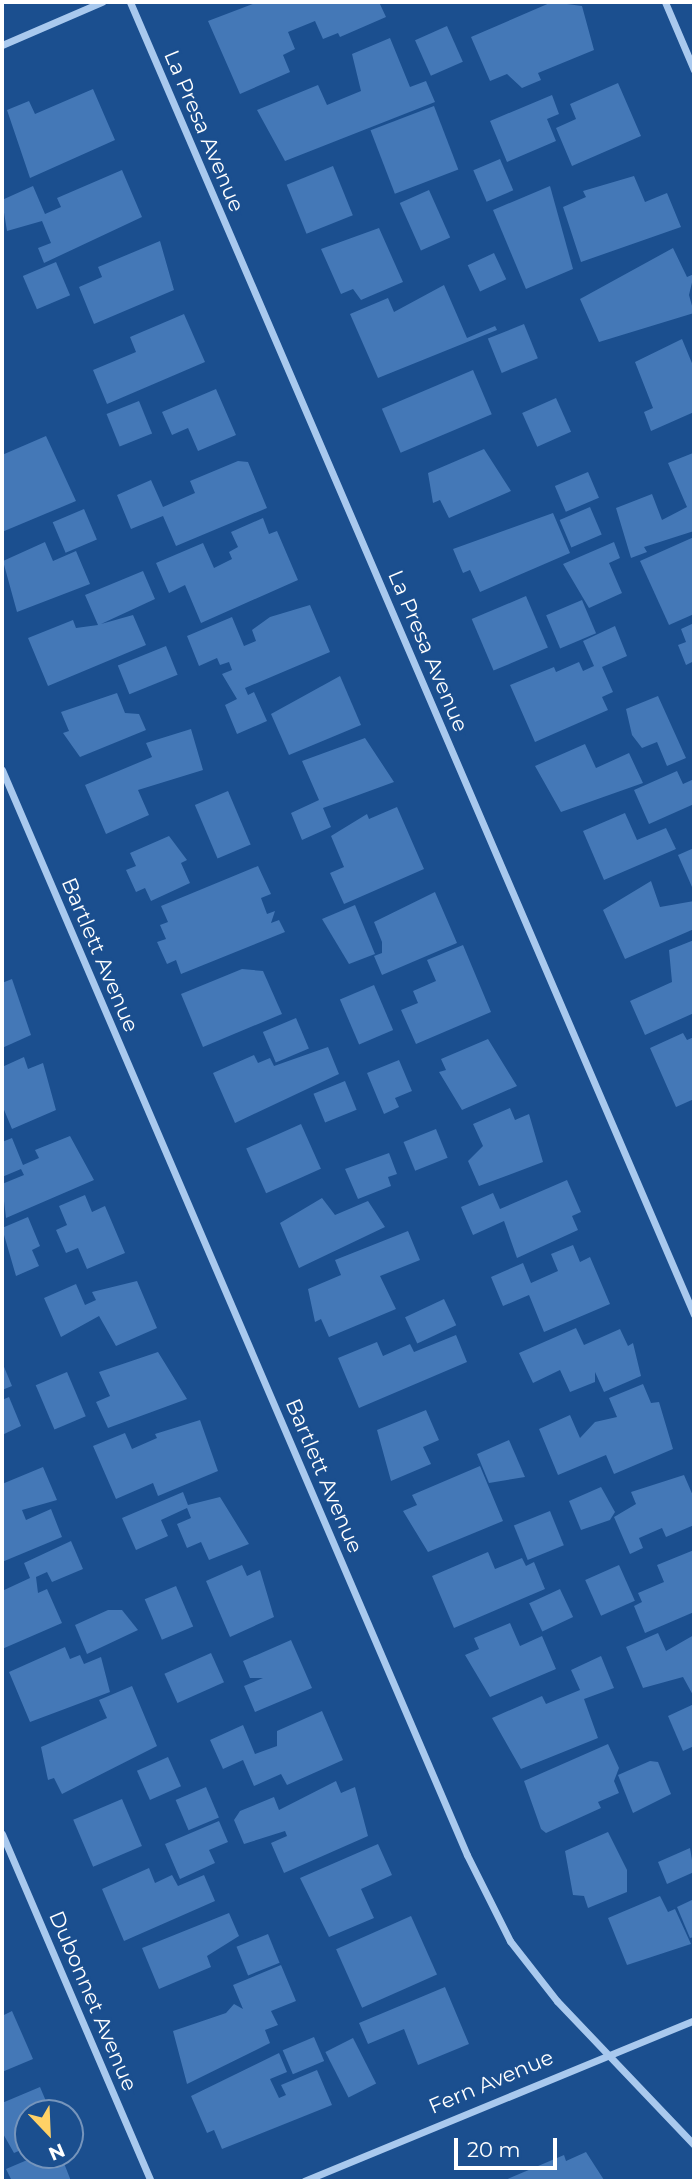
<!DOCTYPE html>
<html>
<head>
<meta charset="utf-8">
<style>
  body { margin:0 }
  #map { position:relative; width:696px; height:2183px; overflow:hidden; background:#1b4f8f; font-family:Montserrat,sans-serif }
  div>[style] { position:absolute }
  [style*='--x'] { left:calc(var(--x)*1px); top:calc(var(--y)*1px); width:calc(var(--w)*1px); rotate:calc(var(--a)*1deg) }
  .building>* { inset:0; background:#4478b7; transform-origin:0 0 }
  .minor>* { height:7px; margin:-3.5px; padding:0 3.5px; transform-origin:3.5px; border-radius:3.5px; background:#a9c9ee }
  span { translate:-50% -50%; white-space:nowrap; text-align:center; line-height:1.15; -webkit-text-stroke:5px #1b4f8f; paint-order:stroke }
  .street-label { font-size:21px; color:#fff }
  .frame { position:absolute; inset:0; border:4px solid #fff; pointer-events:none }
  .north { position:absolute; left:14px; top:2099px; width:70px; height:70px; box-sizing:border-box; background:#1b4f8f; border:2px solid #7695bc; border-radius:50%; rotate:157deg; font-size:19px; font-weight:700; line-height:28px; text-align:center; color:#fff }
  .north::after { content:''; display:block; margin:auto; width:24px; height:32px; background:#ffd166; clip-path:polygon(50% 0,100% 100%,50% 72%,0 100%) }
  .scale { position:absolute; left:454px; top:2138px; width:103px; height:32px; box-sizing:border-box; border:4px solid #fff; border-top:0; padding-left:9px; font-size:21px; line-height:24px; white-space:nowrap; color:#fff; -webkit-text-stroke:5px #1b4f8f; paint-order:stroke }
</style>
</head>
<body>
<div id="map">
  <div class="building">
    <div style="clip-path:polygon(258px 2px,379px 2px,386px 17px,340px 37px,338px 33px,323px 39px,315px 21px,288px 32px,295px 49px,283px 55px,290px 72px,240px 94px,208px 21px)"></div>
    <div style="clip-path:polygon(552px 2px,582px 6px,594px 50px,538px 73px,541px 80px,522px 88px,507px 74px,490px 81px,471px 37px)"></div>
    <div style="left:447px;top:26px;width:39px;height:35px;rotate:66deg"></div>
    <div style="clip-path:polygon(390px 38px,410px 87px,426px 81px,435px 102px,285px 161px,257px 110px,318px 85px,327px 105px,361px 91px,352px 54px)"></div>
    <div style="clip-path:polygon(618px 83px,641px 136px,572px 166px,556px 128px,576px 119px,570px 104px)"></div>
    <div style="clip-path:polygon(93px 89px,115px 140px,30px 178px,7px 110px,29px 101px,35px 114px)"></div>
    <div style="clip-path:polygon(552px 95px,559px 114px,547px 119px,556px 141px,507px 162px,490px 121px)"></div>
    <div style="left:434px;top:106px;width:68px;height:68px;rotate:69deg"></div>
    <div style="left:500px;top:159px;width:34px;height:29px;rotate:67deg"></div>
    <div style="left:333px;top:166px;width:53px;height:50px;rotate:68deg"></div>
    <div style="clip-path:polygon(122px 170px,142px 217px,44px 263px,38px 248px,51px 243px,42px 221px,7px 231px,2px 200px,33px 186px,45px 214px,61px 207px,57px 198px)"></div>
    <div style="clip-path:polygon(634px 176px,645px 202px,667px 193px,681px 227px,581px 262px,563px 207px,586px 197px,583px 191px)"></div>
    <div style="clip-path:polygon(550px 186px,573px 269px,526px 289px,493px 210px)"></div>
    <div style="left:429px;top:190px;width:52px;height:32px;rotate:66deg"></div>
    <div style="clip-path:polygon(379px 228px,403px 282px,361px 300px,353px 289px,341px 294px,321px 249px)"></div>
    <div style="clip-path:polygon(160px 241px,174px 290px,94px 324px,79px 287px,102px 277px,98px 267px)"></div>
    <div style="clip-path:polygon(673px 248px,687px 277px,694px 274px,689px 295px,694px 313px,599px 342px,580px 299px)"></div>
    <div style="left:494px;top:253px;width:29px;height:29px;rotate:65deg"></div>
    <div style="left:56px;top:262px;width:36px;height:36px;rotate:67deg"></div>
    <div style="clip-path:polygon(444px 285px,467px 338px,495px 326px,497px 330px,378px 378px,350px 314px,388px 298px,394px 312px)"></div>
    <div style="clip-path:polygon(184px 314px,205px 362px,107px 404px,93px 370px,136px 352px,130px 337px)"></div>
    <div style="left:524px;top:324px;width:37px;height:39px;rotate:68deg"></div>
    <div style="clip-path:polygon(682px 339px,694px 368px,694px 412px,651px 431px,644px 412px,653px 408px,635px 362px)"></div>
    <div style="left:473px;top:370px;width:48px;height:99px;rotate:67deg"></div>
    <div style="clip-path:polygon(216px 389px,236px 435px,198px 451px,188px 428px,172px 435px,162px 412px)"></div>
    <div style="left:556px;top:398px;width:37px;height:37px;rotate:66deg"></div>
    <div style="left:139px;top:401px;width:35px;height:35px;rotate:68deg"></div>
    <div style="clip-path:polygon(46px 436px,76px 501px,2px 532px,2px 455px)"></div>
    <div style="clip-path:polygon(694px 446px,694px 531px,644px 547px,647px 552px,631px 558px,616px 508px,652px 494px,662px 520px,687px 507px,668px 463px,693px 453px)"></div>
    <div style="clip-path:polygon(484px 449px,511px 491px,449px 518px,440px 500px,433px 503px,428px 473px)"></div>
    <div style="clip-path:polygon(238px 461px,248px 462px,267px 508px,176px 546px,163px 516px,131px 529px,117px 495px,151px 480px,163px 507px,195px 493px,190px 481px)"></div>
    <div style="left:588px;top:472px;width:28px;height:36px;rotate:67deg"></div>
    <div style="left:590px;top:507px;width:30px;height:33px;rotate:67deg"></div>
    <div style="left:84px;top:509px;width:33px;height:34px;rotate:67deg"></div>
    <div style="clip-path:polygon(553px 513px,570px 553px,480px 592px,470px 570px,463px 573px,453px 549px)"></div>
    <div style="clip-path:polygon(263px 518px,269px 534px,277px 531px,298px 580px,201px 623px,185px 585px,169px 593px,156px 563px,203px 543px,214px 568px,232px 559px,229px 552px,238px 547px,231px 532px)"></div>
    <div style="clip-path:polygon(694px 537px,694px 614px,669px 625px,640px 561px)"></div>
    <div style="clip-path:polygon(45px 542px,53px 561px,76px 551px,90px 584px,17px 612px,3px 561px)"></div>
    <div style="clip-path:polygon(614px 542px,620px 558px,609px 563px,622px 593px,589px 608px,563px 564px)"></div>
    <div style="clip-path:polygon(143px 571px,155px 599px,101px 624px,133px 615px,146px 645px,48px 686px,28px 638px,73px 620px,76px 628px,98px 625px,85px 595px)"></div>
    <div style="left:526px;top:596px;width:56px;height:59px;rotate:67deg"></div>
    <div style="left:582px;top:600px;width:36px;height:39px;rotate:67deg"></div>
    <div style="clip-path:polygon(310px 605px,330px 652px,245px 688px,248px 695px,254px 692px,267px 721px,237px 734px,225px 705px,237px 699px,222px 674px,232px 670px,229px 662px,220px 665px,217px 658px,199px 666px,187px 636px,232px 617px,244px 646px,256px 641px,252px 630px,270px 617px)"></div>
    <div style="clip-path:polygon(694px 623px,694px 661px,686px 665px,678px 645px,686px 642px,681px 629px)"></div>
    <div style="clip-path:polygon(615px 626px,627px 656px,602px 667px,613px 692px,602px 697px,608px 710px,535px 742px,510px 685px,554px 667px,556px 672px,579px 662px,583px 671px,594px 666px,583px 641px)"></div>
    <div style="left:166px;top:646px;width:31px;height:52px;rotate:68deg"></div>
    <div style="clip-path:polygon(340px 676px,361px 725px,289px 755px,271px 714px)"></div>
    <div style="clip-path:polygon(117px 693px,125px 713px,139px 714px,146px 730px,80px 757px,63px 733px,69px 731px,61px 712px)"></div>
    <div style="clip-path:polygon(658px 696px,686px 758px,667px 766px,657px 742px,642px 748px,632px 735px,626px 709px)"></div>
    <div style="clip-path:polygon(191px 729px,203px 770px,138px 790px,149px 815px,106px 834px,85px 785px,152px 757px,146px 743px)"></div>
    <div style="clip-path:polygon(365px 738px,394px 782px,323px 808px,331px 827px,302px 840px,291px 813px,319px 800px,302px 761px)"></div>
    <div style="clip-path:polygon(585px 744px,596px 768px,629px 753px,643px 783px,561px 812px,535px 766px)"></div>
    <div style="clip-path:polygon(677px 771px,683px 784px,694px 779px,694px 804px,649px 824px,634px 790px)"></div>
    <div style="left:228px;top:791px;width:58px;height:36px;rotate:67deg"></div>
    <div style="clip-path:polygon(397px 807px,424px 869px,344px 904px,330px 873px,344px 867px,331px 836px,367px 814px,369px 819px)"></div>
    <div style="clip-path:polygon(625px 813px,637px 840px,666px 828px,676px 849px,604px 880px,583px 831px)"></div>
    <div style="clip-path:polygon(169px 836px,187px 860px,181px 863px,190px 883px,151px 901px,145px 888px,136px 892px,126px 870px,136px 866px,130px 853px)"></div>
    <div style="clip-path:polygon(694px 848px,694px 886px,692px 887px,678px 855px)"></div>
    <div style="clip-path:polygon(258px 866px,271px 894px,261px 898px,267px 914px,275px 911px,271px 923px,279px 920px,285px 932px,181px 974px,176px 960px,167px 964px,157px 942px,166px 939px,160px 925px,168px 922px,161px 906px)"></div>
    <div style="clip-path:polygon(651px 881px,660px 907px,694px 901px,694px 929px,625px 959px,603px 910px)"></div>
    <div style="clip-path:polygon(435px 892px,457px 943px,382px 975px,374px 956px,382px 953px,382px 942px,374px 922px)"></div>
    <div style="clip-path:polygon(355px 905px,375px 954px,349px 964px,322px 919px)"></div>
    <div style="clip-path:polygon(694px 940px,694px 1013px,645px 1035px,630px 1001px,672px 982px,669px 950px)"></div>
    <div style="clip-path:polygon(463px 945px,491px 1012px,416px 1044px,401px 1010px,418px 1003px,413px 991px,436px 981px,427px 960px)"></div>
    <div style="clip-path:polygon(242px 969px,263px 971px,282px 1014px,203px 1047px,181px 994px)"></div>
    <div style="clip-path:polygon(12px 979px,31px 1035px,2px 1048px,2px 983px)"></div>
    <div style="left:374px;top:985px;width:49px;height:37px;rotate:67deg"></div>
    <div style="left:296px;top:1018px;width:33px;height:36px;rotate:67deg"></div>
    <div style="clip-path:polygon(683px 1033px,687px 1040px,694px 1037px,694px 1099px,676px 1107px,650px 1048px)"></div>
    <div style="clip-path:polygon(488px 1039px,517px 1086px,462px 1110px,439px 1072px,446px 1070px,441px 1059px)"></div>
    <div style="clip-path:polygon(328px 1047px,339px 1074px,235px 1123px,213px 1073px,254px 1055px,258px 1063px,270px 1058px,274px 1066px)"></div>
    <div style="clip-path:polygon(24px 1057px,28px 1069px,43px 1063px,56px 1110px,12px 1129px,2px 1105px,2px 1067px)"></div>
    <div style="clip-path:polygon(399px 1060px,412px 1091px,395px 1098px,399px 1107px,384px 1114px,367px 1073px)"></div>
    <div style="left:345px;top:1081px;width:31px;height:34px;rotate:68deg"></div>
    <div style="clip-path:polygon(510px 1108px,515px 1120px,529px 1114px,543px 1162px,479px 1186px,468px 1161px,483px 1146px,473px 1124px)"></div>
    <div style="left:301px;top:1124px;width:49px;height:60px;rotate:66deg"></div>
    <div style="left:436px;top:1129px;width:31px;height:35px;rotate:68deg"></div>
    <div style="clip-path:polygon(70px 1136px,94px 1180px,6px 1218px,2px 1184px,24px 1175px,21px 1169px,2px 1177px,2px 1142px,12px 1138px,23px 1165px,39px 1158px,35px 1150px)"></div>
    <div style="clip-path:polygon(389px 1153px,397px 1174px,388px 1177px,391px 1186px,358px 1199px,345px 1169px)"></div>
    <div style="clip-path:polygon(567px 1180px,581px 1212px,572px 1216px,578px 1230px,517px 1258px,504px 1221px,473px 1235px,461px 1207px,493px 1193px,500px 1209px)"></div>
    <div style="clip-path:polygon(85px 1195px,92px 1212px,105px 1206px,125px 1253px,87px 1269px,78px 1248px,66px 1253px,56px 1230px,67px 1225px,59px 1206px)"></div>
    <div style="clip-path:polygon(322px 1198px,335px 1215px,368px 1201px,385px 1227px,299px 1268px,280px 1223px)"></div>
    <div style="clip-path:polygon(28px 1217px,40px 1246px,32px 1250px,39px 1266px,16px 1276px,2px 1228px)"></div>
    <div style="clip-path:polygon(408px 1231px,420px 1260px,380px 1276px,396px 1309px,329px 1337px,321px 1319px,315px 1322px,308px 1289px,341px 1275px,335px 1260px)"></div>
    <div style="clip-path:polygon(573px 1245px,580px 1262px,590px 1257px,610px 1304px,544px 1332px,529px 1295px,503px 1306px,491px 1277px,523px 1263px,531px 1283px,558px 1271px,551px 1254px)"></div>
    <div style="clip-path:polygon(137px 1281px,157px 1328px,116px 1346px,99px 1316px,61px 1337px,44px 1298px,76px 1284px,85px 1305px,96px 1300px,92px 1292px)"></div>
    <div style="left:444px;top:1299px;width:29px;height:43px;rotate:65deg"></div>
    <div style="clip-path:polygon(576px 1328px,584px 1345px,620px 1329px,628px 1346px,633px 1343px,641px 1376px,604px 1392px,595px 1372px,595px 1382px,570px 1392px,560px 1370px,533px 1383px,519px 1353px)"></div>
    <div style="clip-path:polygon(456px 1335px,467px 1362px,359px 1408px,338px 1358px,377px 1342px,383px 1356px,410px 1344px,414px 1352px)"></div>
    <div style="clip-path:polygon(158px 1352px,187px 1399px,108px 1428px,96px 1402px,110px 1396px,99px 1372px)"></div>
    <div style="clip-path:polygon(2px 1362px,12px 1386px,2px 1390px)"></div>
    <div style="left:67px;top:1372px;width:48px;height:34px;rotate:67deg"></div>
    <div style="clip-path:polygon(643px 1384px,651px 1403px,659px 1402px,673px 1449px,614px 1474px,606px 1455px,558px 1475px,539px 1429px,570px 1415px,580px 1438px,595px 1422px,617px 1417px,609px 1398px)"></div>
    <div style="clip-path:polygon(9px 1397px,21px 1426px,2px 1435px,2px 1400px)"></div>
    <div style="clip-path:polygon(426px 1410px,439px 1440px,423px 1447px,431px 1464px,391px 1481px,377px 1430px)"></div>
    <div style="clip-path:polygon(200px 1420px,218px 1471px,158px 1496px,153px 1483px,116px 1499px,93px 1446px,125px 1433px,132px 1449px,157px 1438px,155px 1434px)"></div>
    <div style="clip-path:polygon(509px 1440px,525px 1477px,489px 1483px,477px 1454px)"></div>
    <div style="clip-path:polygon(480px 1466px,503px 1521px,428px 1552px,403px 1511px,417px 1505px,412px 1495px)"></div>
    <div style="clip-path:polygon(43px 1467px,57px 1500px,22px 1510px,26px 1520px,51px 1509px,62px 1537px,2px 1562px,2px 1484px)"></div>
    <div style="clip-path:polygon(684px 1475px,694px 1498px,694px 1525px,666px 1537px,662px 1528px,639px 1538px,643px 1548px,630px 1554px,614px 1517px,636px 1504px,631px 1492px)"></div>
    <div style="clip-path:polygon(601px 1487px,615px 1512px,610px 1520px,581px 1530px,569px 1501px)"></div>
    <div style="clip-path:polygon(183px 1492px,188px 1505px,220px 1497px,249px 1544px,209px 1560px,201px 1542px,187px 1548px,177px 1524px,191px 1518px,187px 1508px,161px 1520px,168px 1536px,136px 1550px,122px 1518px)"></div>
    <div style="left:550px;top:1511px;width:37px;height:39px;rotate:68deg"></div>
    <div style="clip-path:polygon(71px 1541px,83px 1569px,52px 1582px,47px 1572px,36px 1577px,38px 1593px,47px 1589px,62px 1623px,2px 1649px,2px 1591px,30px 1578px,24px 1563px)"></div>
    <div style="clip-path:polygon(694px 1550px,694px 1612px,645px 1633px,634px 1606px,642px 1602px,638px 1593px,664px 1582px,657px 1565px)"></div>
    <div style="clip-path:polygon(488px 1552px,495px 1569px,522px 1558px,526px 1566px,534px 1562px,545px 1589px,454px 1628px,432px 1576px)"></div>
    <div style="clip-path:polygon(242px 1565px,247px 1576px,260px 1570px,274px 1617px,230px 1637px,206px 1581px)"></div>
    <div style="left:619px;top:1565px;width:39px;height:37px;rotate:66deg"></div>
    <div style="left:176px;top:1586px;width:44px;height:34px;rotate:67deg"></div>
    <div style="left:560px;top:1589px;width:31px;height:34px;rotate:65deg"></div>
    <div style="clip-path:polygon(108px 1610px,122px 1610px,138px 1630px,87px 1654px,75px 1625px)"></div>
    <div style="clip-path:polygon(510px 1623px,520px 1646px,542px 1636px,556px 1669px,490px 1697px,465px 1655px,479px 1649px,474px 1638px)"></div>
    <div style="clip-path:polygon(658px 1633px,666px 1651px,694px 1635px,694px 1697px,683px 1677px,643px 1688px,626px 1647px)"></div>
    <div style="clip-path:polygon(291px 1640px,312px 1688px,255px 1712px,244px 1686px,263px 1678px,250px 1678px,243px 1661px)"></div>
    <div style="clip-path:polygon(65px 1647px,70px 1659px,80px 1655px,84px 1664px,101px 1657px,110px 1692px,30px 1722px,9px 1672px)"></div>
    <div style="left:211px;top:1653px;width:32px;height:51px;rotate:66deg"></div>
    <div style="clip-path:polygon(601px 1656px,614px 1688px,584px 1699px,598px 1738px,521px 1769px,492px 1718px,542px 1696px,546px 1704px,580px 1690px,571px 1670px)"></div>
    <div style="clip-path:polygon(132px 1686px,157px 1746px,62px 1794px,54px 1778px,48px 1780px,41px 1747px,107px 1718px,99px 1700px)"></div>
    <div style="clip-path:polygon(694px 1704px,694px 1746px,683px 1751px,668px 1716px)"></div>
    <div style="clip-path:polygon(322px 1711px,343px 1760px,287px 1785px,281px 1774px,254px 1786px,243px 1760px,223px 1769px,210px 1740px,243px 1725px,255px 1754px,277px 1746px,277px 1731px)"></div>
    <div style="clip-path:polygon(608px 1744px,619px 1768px,614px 1781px,619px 1793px,598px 1802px,601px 1808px,546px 1833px,541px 1829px,524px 1781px)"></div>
    <div style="left:168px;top:1757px;width:32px;height:34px;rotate:66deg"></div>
    <div style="clip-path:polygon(650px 1761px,658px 1762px,671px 1794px,633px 1813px,618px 1775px)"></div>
    <div style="clip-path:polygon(336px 1781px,341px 1793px,355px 1787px,368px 1836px,284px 1873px,271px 1843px,287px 1836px,285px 1831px,244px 1844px,234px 1820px,240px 1811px,274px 1797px,279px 1810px)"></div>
    <div style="left:206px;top:1787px;width:33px;height:33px;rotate:67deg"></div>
    <div style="left:122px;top:1799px;width:51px;height:53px;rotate:67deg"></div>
    <div style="clip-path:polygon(219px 1821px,228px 1842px,209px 1850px,215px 1863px,180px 1879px,165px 1844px)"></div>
    <div style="clip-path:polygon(608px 1832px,627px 1870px,627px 1892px,588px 1908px,584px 1896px,573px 1895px,565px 1851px)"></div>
    <div style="clip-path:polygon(378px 1844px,392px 1875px,361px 1889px,374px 1918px,329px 1937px,300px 1878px)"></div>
    <div style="clip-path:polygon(690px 1848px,694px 1872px,667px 1884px,658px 1862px)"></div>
    <div style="clip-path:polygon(149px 1868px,155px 1883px,172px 1875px,178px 1886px,204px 1875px,215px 1901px,124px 1941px,102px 1889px)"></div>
    <div style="clip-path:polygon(660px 1896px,668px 1912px,675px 1909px,691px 1944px,627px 1965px,608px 1918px)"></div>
    <div style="clip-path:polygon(694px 1899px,694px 1937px,690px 1938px,677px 1907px)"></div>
    <div style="clip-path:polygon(229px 1913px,239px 1936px,207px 1956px,211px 1967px,159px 1989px,142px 1948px)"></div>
    <div style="left:411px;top:1916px;width:64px;height:82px;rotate:66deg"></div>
    <div style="left:268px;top:1934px;width:31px;height:34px;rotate:68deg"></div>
    <div style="clip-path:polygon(281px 1965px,296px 2001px,271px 2011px,278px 2025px,265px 2030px,270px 2043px,187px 2084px,173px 2031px,226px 2013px,234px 2004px,243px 2009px,233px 1985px)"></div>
    <div style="clip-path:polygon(445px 1987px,469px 2044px,418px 2065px,404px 2029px,368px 2044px,359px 2023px)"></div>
    <div style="clip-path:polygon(12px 2011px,33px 2059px,2px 2072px,2px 2016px)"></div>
    <div style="left:314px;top:2037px;width:26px;height:34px;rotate:67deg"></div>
    <div style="left:353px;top:2038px;width:51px;height:31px;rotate:63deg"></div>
    <div style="clip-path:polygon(279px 2053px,287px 2072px,270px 2079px,279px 2098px,286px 2095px,281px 2085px,317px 2070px,332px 2105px,222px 2149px,214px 2130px,207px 2133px,191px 2096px)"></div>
    <div style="clip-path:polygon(40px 2087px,51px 2113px,28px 2113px,28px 2147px,14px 2153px,2px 2132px,2px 2103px)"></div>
    <div style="clip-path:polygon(586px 2152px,604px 2180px,503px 2181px,564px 2155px,566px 2161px)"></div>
    <div style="clip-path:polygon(39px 2155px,48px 2164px,62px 2158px,71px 2181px,12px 2181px,6px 2169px)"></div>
  </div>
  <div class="minor">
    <div style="--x:130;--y:2;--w:1429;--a:66.75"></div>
    <div style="--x:665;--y:2;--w:74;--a:66.9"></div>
    <div style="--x:2;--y:45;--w:109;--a:-23.3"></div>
    <div style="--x:2;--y:770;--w:1180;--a:66.8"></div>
    <div style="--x:467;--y:1855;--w:96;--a:63.4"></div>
    <div style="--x:510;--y:1941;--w:76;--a:51.9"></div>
    <div style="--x:557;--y:2001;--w:199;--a:46.4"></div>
    <div style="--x:2;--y:1834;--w:378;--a:66.8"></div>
    <div style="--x:304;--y:2181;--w:422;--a:-22.4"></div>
  </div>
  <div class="street-label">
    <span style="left:204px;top:131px;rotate:67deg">La Presa Avenue</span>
    <span style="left:428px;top:651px;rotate:67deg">La Presa Avenue</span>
    <span style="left:100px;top:955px;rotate:67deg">Bartlett Avenue</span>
    <span style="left:324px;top:1476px;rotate:67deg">Bartlett Avenue</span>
    <span style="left:93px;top:2001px;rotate:67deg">Dubonnet Avenue</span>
    <span style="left:491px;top:2082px;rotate:-23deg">Fern Avenue</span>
  </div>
  <div class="frame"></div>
  <div class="north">N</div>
  <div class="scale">20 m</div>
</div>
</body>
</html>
